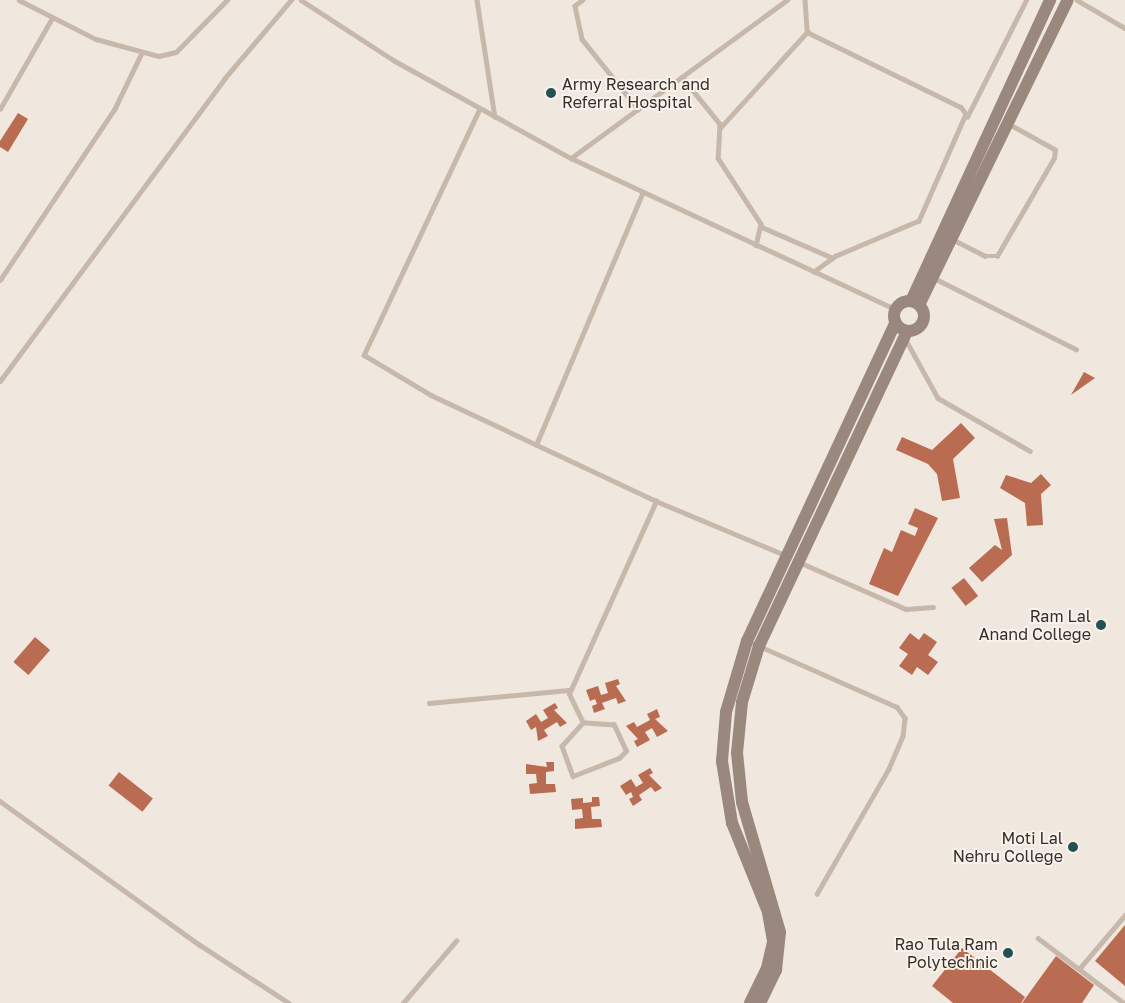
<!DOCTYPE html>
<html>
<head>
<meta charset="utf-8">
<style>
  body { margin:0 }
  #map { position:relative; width:1125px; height:1003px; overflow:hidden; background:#f0e8de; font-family:"Golos Text",sans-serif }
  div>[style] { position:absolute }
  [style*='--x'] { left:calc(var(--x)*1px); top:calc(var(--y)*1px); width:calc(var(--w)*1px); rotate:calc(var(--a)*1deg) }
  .building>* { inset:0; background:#ba6c52; transform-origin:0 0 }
  .service>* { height:4.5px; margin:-2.25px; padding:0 2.25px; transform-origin:2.25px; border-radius:2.25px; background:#c7b8ab }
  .secondary>* { height:12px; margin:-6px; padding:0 6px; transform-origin:6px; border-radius:6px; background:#9a877d }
  .secondary>.ring { margin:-6px; padding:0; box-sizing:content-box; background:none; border:12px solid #9a877d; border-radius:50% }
  .dots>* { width:14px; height:14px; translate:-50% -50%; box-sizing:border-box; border:2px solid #f8f2ea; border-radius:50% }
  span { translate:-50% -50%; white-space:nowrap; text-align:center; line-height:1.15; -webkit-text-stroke:4px #f8f2ea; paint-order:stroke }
  .poi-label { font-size:16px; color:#362d2a }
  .left { translate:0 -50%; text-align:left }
  .right { translate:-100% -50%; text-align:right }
</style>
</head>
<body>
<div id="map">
  <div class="building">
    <div style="clip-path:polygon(18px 113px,28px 119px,8px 152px,0 147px,0 141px)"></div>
    <div style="clip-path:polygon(1084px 372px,1095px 378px,1071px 395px)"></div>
    <div style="clip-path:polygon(961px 423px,975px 438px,953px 459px,960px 498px,942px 501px,937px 474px,928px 464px,896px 450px,902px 437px,932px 450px)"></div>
    <div style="clip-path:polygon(1041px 474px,1051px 485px,1041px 494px,1043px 525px,1027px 526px,1025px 503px,1000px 488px,1006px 475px,1031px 483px)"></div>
    <div style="clip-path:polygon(915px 508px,938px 518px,898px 596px,869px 584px,884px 548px,892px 552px,901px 530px,915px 536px,918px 528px,908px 524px)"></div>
    <div style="clip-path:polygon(1007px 518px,1012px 555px,982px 582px,969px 568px,995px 545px,1002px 550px,994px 519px)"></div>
    <div style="left:964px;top:578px;width:23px;height:16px;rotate:52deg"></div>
    <div style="clip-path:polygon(910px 633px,919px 640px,924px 633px,937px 642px,928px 655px,938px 662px,928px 675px,917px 667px,912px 675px,899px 666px,908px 654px,899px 648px)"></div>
    <div style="left:35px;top:637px;width:20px;height:33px;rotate:41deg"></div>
    <div style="clip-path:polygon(618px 679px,620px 684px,616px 686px,626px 701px,618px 704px,616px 698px,602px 703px,605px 709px,594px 713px,592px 706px,597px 704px,595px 699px,590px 701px,586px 690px,598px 686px,601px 695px,608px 693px,605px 683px)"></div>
    <div style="clip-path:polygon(555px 703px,558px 708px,554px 710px,567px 723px,560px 727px,557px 722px,544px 730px,548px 736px,538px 741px,536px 727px,531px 730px,526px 721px,536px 714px,541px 722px,548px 718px,543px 710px)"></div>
    <div style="clip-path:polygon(657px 709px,660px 717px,655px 719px,668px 731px,657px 737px,652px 728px,645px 732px,650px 740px,637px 747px,634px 741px,638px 739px,626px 726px,634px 722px,637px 727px,650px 720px,647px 714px)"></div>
    <div style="clip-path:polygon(546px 762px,554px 762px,554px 771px,546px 772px,546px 784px,555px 784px,556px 792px,530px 794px,529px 784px,537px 783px,536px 774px,526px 774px,526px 764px,547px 767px)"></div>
    <div style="clip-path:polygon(650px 768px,653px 773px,649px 775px,662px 788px,655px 792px,651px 787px,639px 795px,642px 800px,633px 806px,629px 799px,633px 797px,631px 792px,626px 795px,620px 786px,631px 779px,636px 787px,643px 783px,638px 775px)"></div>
    <div style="left:119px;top:772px;width:43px;height:17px;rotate:38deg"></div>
    <div style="clip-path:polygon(592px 797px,599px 797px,600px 806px,591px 807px,592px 819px,601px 819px,602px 827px,575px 829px,575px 819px,583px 818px,582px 809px,572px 810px,571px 799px,583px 798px,583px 803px,592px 802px)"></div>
    <div style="clip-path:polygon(1125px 925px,1125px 986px,1095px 961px)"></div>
    <div style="clip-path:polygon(962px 948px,1025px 997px,1021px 1003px,953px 1003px,932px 986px)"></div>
    <div style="clip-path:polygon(1056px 956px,1094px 985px,1082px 1003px,1022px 1003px)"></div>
  </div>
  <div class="service">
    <div style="--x:19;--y:0;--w:86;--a:26.9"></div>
    <div style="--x:96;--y:39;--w:65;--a:15.1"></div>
    <div style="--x:159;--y:56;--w:17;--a:-13"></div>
    <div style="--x:176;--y:52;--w:73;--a:-45.6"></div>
    <div style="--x:301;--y:0;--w:112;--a:33"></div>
    <div style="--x:395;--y:61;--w:201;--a:28.9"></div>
    <div style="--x:571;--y:158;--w:357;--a:25"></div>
    <div style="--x:477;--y:0;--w:118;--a:81.3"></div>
    <div style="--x:583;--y:0;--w:10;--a:143"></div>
    <div style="--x:575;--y:6;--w:34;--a:78"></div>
    <div style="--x:582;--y:39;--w:90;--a:51.3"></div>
    <div style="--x:805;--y:0;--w:32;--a:86"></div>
    <div style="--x:807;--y:32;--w:171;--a:26"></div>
    <div style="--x:961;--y:107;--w:9;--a:54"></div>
    <div style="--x:966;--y:114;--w:117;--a:113.7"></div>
    <div style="--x:919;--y:221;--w:90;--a:157.1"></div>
    <div style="--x:836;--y:256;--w:27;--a:144"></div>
    <div style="--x:1077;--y:0;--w:56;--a:30.3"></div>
    <div style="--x:682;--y:77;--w:60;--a:51"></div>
    <div style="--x:720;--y:124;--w:34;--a:93"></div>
    <div style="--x:718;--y:158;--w:79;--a:56.9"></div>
    <div style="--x:761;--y:224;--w:22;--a:103"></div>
    <div style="--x:0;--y:109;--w:103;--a:-60.2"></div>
    <div style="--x:480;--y:109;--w:272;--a:115.2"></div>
    <div style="--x:364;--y:355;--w:78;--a:30.8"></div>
    <div style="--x:431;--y:395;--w:249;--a:25.2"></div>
    <div style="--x:967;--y:117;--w:131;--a:-63.2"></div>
    <div style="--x:720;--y:128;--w:130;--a:-47.8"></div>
    <div style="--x:571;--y:158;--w:268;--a:-36.2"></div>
    <div style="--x:762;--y:227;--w:77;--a:23.6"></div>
    <div style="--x:952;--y:239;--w:37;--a:27"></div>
    <div style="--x:985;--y:256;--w:12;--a:0"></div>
    <div style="--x:997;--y:256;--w:113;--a:-59.8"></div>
    <div style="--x:1054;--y:158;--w:8;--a:-83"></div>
    <div style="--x:1055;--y:150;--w:54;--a:-151"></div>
    <div style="--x:934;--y:278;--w:159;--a:26.6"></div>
    <div style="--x:0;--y:280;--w:205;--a:-56.2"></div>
    <div style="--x:114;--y:110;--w:62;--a:-64.3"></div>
    <div style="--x:906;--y:340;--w:66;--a:61.1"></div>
    <div style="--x:938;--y:398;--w:106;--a:29.9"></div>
    <div style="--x:0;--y:381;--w:376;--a:-53.4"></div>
    <div style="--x:224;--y:79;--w:104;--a:-49.7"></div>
    <div style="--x:536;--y:445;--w:272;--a:-67.1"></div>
    <div style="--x:799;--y:562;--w:117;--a:23.7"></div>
    <div style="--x:906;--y:609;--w:27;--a:-4"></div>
    <div style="--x:748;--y:641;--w:163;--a:23.9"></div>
    <div style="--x:897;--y:707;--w:14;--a:54"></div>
    <div style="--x:905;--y:718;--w:18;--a:96"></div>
    <div style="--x:903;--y:736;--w:36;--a:113"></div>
    <div style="--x:889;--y:769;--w:144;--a:119.9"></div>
    <div style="--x:429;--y:703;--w:142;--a:-5.3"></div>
    <div style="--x:583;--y:723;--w:31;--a:132"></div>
    <div style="--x:562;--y:746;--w:32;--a:70"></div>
    <div style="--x:573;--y:776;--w:49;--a:-21.4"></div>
    <div style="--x:619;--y:758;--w:10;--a:-45"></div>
    <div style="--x:626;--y:751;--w:29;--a:-115"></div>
    <div style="--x:614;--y:725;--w:31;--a:-176"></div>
    <div style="--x:583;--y:723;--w:32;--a:-116"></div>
    <div style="--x:569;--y:694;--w:212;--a:-65.7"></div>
    <div style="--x:656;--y:501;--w:140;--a:22.7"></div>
    <div style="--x:0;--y:801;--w:246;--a:35.8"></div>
    <div style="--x:200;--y:945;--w:106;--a:33.1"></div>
    <div style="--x:1038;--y:938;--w:108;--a:37.1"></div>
    <div style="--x:1079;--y:969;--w:71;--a:-49.6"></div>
    <div style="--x:403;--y:1003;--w:82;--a:-49.5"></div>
  </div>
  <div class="secondary">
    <div class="ring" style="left:894px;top:301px;width:18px;height:18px"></div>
    <div style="--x:911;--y:301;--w:332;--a:-65.2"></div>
    <div style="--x:919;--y:305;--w:339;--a:-64"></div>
    <div style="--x:750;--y:1003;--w:39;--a:-64"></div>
    <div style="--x:767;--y:968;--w:28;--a:-77"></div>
    <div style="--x:773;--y:941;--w:29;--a:-100"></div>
    <div style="--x:768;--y:912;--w:96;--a:-112"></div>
    <div style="--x:732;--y:823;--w:63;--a:-99.2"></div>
    <div style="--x:722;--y:761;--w:49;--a:-85.3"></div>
    <div style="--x:726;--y:712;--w:74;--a:-73.5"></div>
    <div style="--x:747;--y:641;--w:351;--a:-65"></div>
    <div style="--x:760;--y:1003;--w:37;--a:-64"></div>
    <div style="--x:776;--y:970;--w:38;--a:-84"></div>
    <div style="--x:780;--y:932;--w:135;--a:-106.3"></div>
    <div style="--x:742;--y:802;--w:49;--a:-95.8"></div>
    <div style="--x:737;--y:753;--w:51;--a:-84.4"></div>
    <div style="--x:742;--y:702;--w:59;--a:-73.1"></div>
    <div style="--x:759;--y:646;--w:348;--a:-64.8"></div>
  </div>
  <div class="dots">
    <div style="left:551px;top:93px;background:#235053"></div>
    <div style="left:1101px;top:625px;background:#235053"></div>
    <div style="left:1073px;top:847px;background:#235053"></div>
    <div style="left:1008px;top:953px;background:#235053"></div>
  </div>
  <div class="poi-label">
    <span class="left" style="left:562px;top:93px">Army Research and<br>Referral Hospital</span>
    <span class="right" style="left:1091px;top:625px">Ram Lal<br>Anand College</span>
    <span class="right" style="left:1063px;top:847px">Moti Lal<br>Nehru College</span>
    <span class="right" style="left:998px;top:953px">Rao Tula Ram<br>Polytechnic</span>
  </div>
</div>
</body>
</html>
